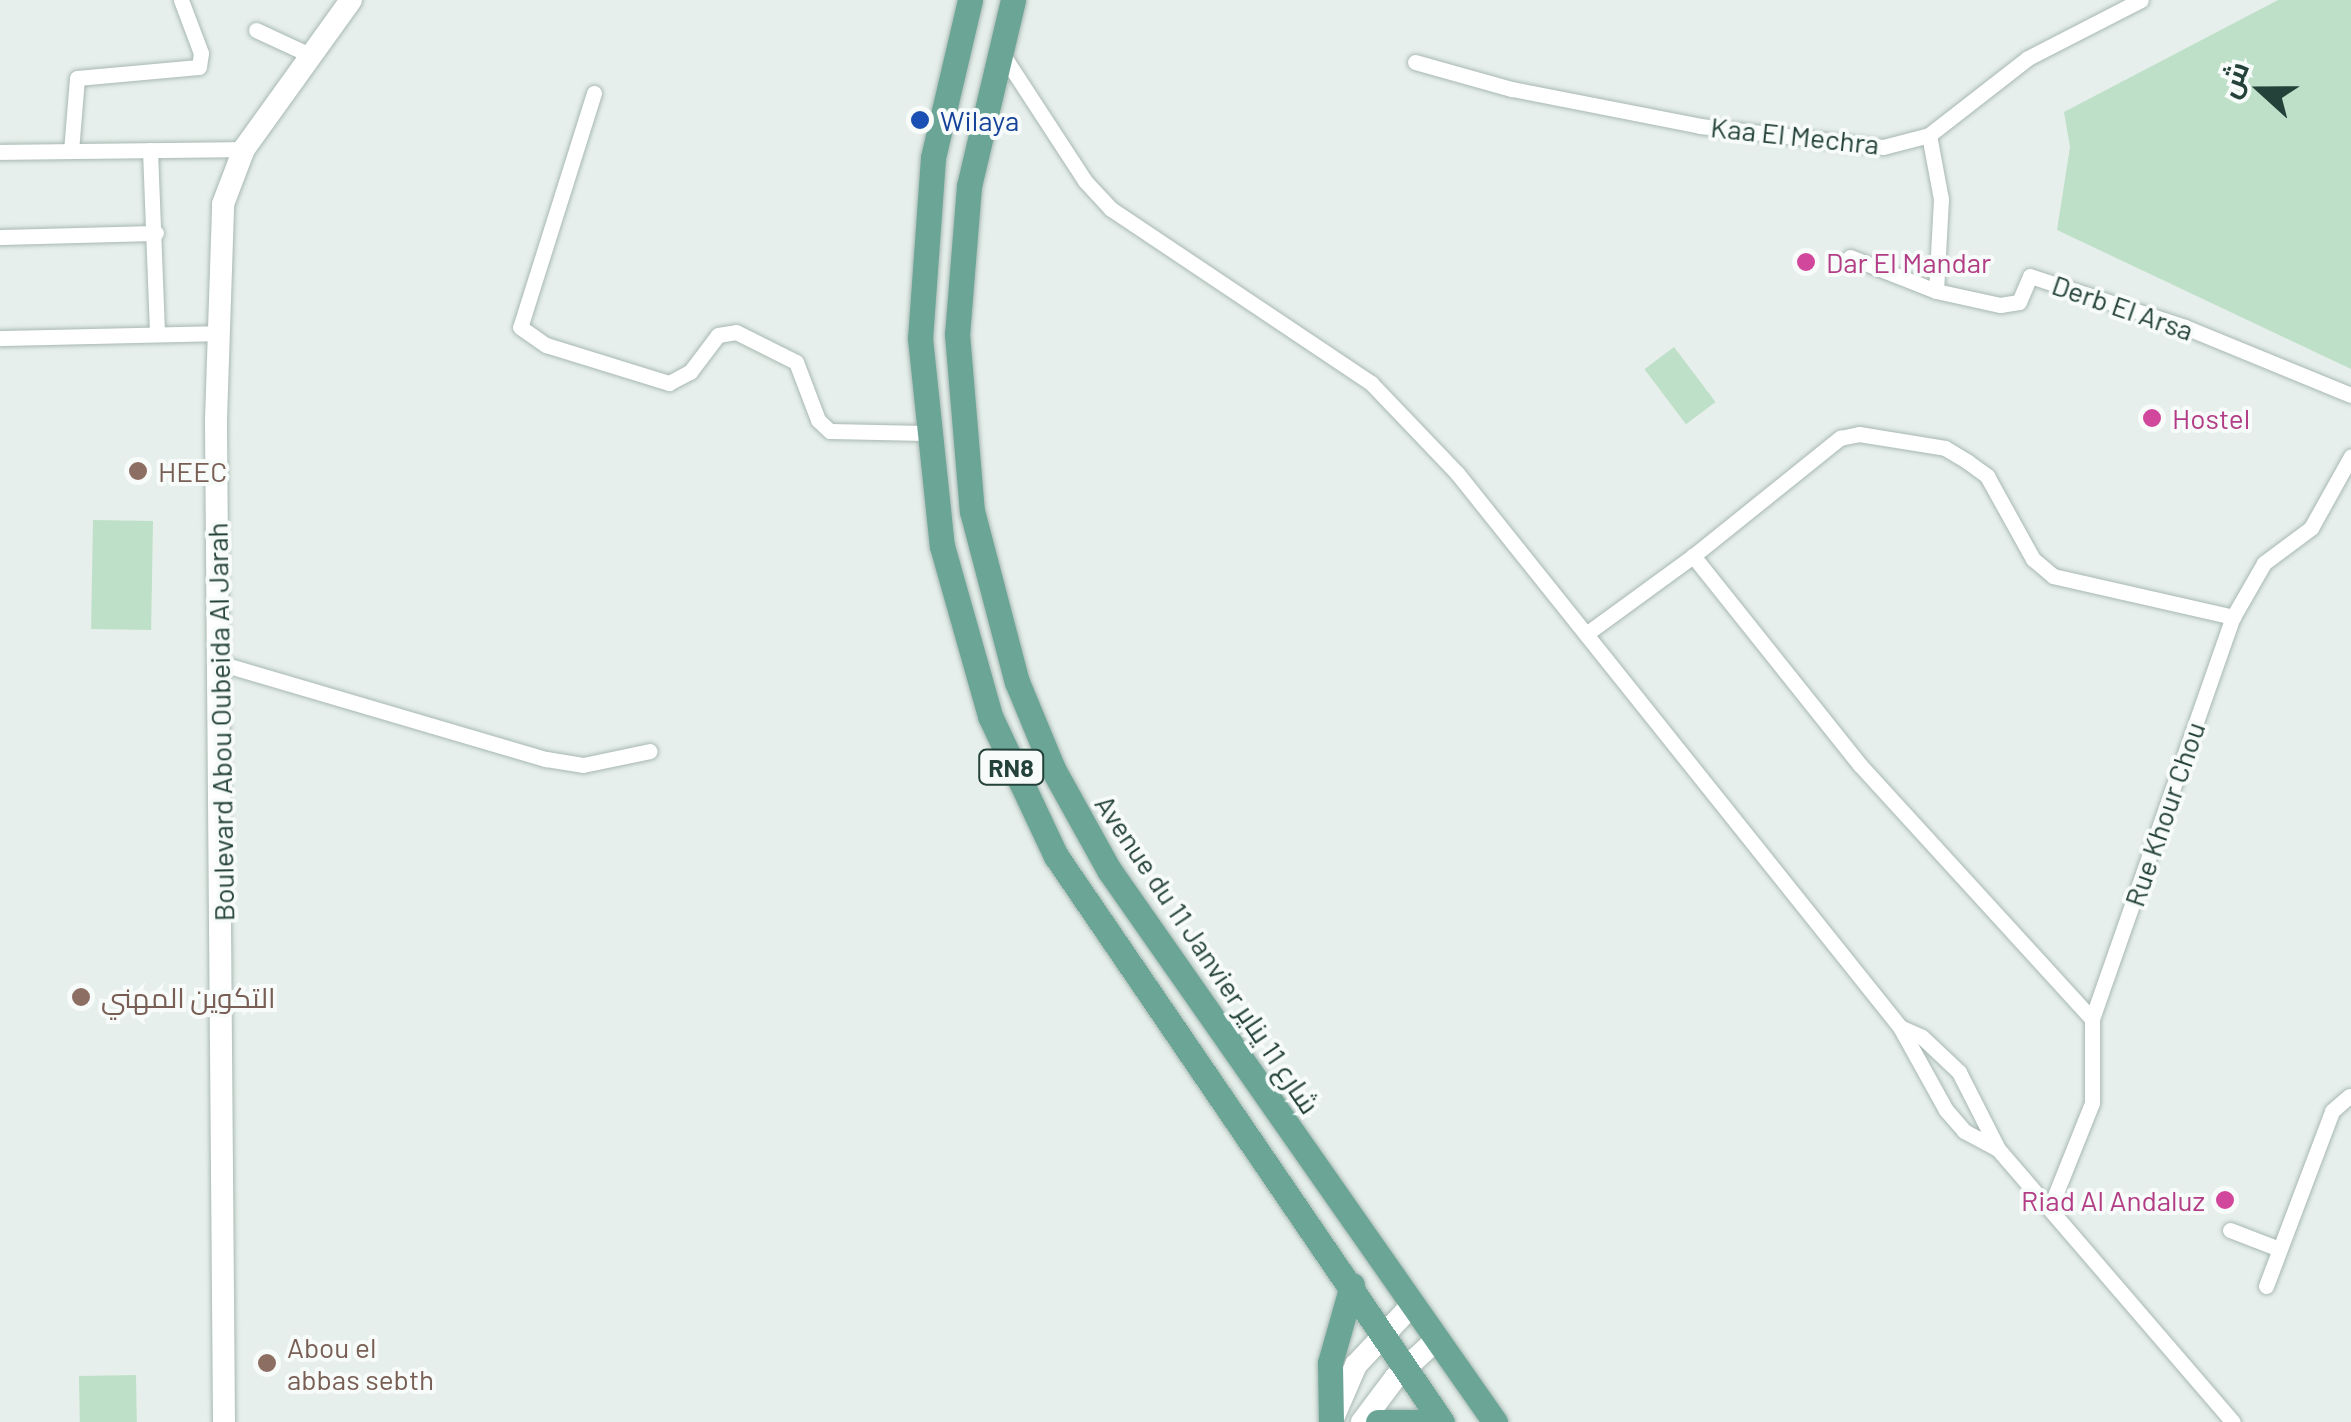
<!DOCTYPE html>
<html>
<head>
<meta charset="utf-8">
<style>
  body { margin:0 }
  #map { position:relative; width:2351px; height:1422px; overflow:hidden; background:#e6efeb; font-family:Barlow,Cairo,sans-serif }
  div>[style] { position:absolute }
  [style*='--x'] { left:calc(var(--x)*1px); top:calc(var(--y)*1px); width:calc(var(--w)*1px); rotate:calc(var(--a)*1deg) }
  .green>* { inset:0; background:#bfe0c8; transform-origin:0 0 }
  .roads { filter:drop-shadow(0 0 2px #a8b8b2) drop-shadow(0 0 2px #a8b8b2) }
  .street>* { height:15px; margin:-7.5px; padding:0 7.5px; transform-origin:7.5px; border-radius:7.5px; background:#fff }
  .secondary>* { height:22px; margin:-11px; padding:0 11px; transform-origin:11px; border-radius:11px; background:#fff }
  .primary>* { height:25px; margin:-12.5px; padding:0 12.5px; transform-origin:12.5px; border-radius:12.5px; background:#6aa596 }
  .dots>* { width:28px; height:28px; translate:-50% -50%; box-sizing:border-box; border:5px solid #f7fbf9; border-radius:50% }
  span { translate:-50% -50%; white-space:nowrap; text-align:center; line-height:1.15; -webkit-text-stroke:8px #f7fbf9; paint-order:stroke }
  .shield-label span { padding:2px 8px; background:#f7fbf9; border:2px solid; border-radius:8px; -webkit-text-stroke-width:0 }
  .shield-label { font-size:25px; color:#24423a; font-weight:700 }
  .transit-label { font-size:28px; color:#164399 }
  .left { translate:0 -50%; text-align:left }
  .street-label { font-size:28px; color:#24423a }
  .hotel-label { font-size:28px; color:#b23c85 }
  .right { translate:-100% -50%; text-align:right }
  .education-label { font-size:28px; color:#785e54 }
  .north { position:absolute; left:2211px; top:40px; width:100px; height:100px; -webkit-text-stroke:8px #f7fbf9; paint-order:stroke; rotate:291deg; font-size:28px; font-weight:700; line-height:40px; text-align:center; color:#24423a }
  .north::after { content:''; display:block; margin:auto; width:35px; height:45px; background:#24423a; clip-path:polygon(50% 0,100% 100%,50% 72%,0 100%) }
</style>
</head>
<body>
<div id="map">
  <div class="green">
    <div style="clip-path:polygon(2278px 0,2351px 0,2351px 369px,2057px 230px,2070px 147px,2064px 112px)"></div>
    <div style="left:1674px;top:347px;width:69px;height:37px;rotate:53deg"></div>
    <div style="left:93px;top:520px;width:60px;height:109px;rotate:1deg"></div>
    <div style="left:136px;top:1375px;width:47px;height:57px;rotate:89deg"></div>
  </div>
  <div class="roads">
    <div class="street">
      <div style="--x:256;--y:30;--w:62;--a:24.9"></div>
      <div style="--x:1001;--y:52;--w:154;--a:56.9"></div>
      <div style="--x:1085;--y:181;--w:38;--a:47"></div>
      <div style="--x:1111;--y:209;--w:313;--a:33.8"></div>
      <div style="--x:1371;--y:383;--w:124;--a:46.3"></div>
      <div style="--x:1457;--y:473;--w:709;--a:51.35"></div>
      <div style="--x:1900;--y:1027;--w:95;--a:61"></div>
      <div style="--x:1946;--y:1110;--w:28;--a:49"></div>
      <div style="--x:1964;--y:1131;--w:38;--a:28"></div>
      <div style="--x:1998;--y:1149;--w:360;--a:49.3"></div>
      <div style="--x:1415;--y:62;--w:101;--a:15.6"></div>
      <div style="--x:1512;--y:89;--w:192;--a:11.1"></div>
      <div style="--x:1700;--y:126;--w:184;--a:6.5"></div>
      <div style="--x:1883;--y:147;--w:48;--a:-14.6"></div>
      <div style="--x:1929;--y:135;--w:125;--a:-37.9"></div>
      <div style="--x:2028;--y:58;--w:127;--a:-27.2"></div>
      <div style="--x:594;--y:93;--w:245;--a:107.5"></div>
      <div style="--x:520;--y:327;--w:32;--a:35"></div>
      <div style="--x:546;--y:345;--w:129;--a:17.2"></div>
      <div style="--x:669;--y:383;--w:24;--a:-28"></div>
      <div style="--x:690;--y:372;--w:46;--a:-52.9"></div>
      <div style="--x:718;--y:335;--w:18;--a:-9"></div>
      <div style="--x:736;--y:332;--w:67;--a:26.6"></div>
      <div style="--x:796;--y:362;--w:62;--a:69.2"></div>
      <div style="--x:818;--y:420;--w:16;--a:43"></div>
      <div style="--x:830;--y:431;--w:95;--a:1.2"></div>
      <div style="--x:1929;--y:135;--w:65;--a:79.4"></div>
      <div style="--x:1941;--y:199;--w:92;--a:93.1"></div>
      <div style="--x:150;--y:150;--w:184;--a:87.8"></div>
      <div style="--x:71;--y:151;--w:73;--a:-85.3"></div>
      <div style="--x:77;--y:78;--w:122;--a:-5.2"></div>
      <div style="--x:199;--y:67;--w:14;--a:-82"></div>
      <div style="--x:201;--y:53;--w:57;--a:-110.7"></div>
      <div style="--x:0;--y:152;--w:244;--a:-0.7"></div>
      <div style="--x:0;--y:237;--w:156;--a:-1.5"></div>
      <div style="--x:1850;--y:257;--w:92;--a:21.6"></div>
      <div style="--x:1936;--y:291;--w:66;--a:12.3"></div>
      <div style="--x:2000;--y:305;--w:19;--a:-9"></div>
      <div style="--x:2019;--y:302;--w:28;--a:-67"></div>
      <div style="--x:2030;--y:276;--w:163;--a:18.2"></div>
      <div style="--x:2185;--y:327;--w:179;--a:22.3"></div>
      <div style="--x:0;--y:338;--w:217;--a:-1.3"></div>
      <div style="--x:1586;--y:634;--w:132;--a:-36.1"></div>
      <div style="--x:219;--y:663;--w:341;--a:16.4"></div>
      <div style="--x:546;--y:759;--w:37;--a:9"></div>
      <div style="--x:583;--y:765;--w:68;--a:-11.8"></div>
      <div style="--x:2092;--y:1019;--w:344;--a:-132.4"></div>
      <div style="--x:1860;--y:765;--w:268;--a:-128.6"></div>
      <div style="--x:1693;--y:556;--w:189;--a:-38.8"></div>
      <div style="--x:1840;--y:438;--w:19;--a:-12"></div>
      <div style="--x:1859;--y:434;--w:87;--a:9.2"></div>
      <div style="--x:1945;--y:448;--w:27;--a:31"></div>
      <div style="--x:1968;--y:462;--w:24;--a:36"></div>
      <div style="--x:1987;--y:476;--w:95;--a:61"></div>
      <div style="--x:2033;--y:559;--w:26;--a:40"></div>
      <div style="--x:2053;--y:576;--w:185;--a:12.8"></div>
      <div style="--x:1900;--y:1027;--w:24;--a:24"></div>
      <div style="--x:1922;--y:1037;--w:51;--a:43.4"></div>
      <div style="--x:1959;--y:1072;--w:86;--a:63.1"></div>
      <div style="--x:2050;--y:1208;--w:113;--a:-68.2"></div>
      <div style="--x:2092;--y:1103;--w:84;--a:-90"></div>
      <div style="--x:2092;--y:1019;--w:426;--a:-70.7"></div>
      <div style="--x:2233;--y:617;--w:62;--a:-60.1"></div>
      <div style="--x:2264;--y:563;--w:59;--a:-36.7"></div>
      <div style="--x:2311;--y:528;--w:82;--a:-60.9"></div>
      <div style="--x:2230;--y:1230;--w:50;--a:21"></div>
      <div style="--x:2266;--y:1286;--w:187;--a:-69.3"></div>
      <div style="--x:2332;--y:1111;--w:23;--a:-41"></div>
    </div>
    <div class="secondary">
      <div style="--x:1334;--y:1416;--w:56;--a:-66.7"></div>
      <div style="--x:1356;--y:1365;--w:81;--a:-47"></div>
      <div style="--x:224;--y:1422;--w:1002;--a:-90.46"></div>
      <div style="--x:216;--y:420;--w:216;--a:-88.1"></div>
      <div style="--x:223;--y:204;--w:59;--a:-69.1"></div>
      <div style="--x:244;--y:149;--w:183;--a:-54.3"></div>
      <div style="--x:1362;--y:1422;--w:55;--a:-53.1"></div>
      <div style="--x:1395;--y:1378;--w:54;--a:-42.8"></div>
    </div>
    <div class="primary">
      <div style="--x:970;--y:0;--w:162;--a:103.2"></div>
      <div style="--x:933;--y:158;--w:180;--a:94.1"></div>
      <div style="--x:920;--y:338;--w:209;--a:84"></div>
      <div style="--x:942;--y:546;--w:177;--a:74.2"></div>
      <div style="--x:990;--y:716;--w:155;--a:64.8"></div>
      <div style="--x:1056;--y:856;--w:685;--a:55.71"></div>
      <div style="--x:1013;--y:0;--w:191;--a:103.3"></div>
      <div style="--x:969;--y:186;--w:148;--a:94.6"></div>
      <div style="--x:957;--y:334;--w:178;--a:85.2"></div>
      <div style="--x:972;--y:511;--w:177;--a:75.3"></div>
      <div style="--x:1017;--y:682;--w:94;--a:67.5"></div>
      <div style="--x:1053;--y:769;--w:115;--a:61"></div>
      <div style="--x:1109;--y:870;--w:674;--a:55.04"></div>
      <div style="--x:1331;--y:1422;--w:59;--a:-91"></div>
      <div style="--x:1330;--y:1363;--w:81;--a:-74.2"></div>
      <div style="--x:1378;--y:1422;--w:52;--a:0"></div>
    </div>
  </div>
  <div class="dots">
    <div style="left:920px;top:120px;background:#1a4fb4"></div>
    <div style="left:1806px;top:262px;background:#d1479c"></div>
    <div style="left:2152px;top:418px;background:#d1479c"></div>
    <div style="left:138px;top:471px;background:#8d6e63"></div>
    <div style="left:81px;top:997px;background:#8d6e63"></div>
    <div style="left:2225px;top:1200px;background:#d1479c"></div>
    <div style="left:267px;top:1363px;background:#8d6e63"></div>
  </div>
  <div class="shield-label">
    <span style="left:1011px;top:767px">RN8</span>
  </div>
  <div class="transit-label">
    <span class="left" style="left:940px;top:120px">Wilaya</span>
  </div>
  <div class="street-label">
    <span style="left:1795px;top:135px;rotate:6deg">Kaa El Mechra</span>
    <span style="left:2123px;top:307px;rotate:19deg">Derb El Arsa</span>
    <span style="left:220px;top:722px;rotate:-91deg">Boulevard Abou Oubeida Al Jarah</span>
    <span style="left:2164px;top:814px;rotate:-71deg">Rue Khour Chou</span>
    <span style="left:1208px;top:954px;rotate:56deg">Avenue du 11 Janvier شارع 11 يناير</span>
  </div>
  <div class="hotel-label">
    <span class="left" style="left:1826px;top:262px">Dar El Mandar</span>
    <span class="left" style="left:2172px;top:418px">Hostel</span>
    <span class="right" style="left:2205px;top:1200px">Riad Al Andaluz</span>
  </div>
  <div class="education-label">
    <span class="left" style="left:158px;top:471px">HEEC</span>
    <span class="left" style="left:101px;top:997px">التكوين المهني</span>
    <span class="left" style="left:287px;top:1363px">Abou el<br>abbas sebth</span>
  </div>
  <div class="north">ش</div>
</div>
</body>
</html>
